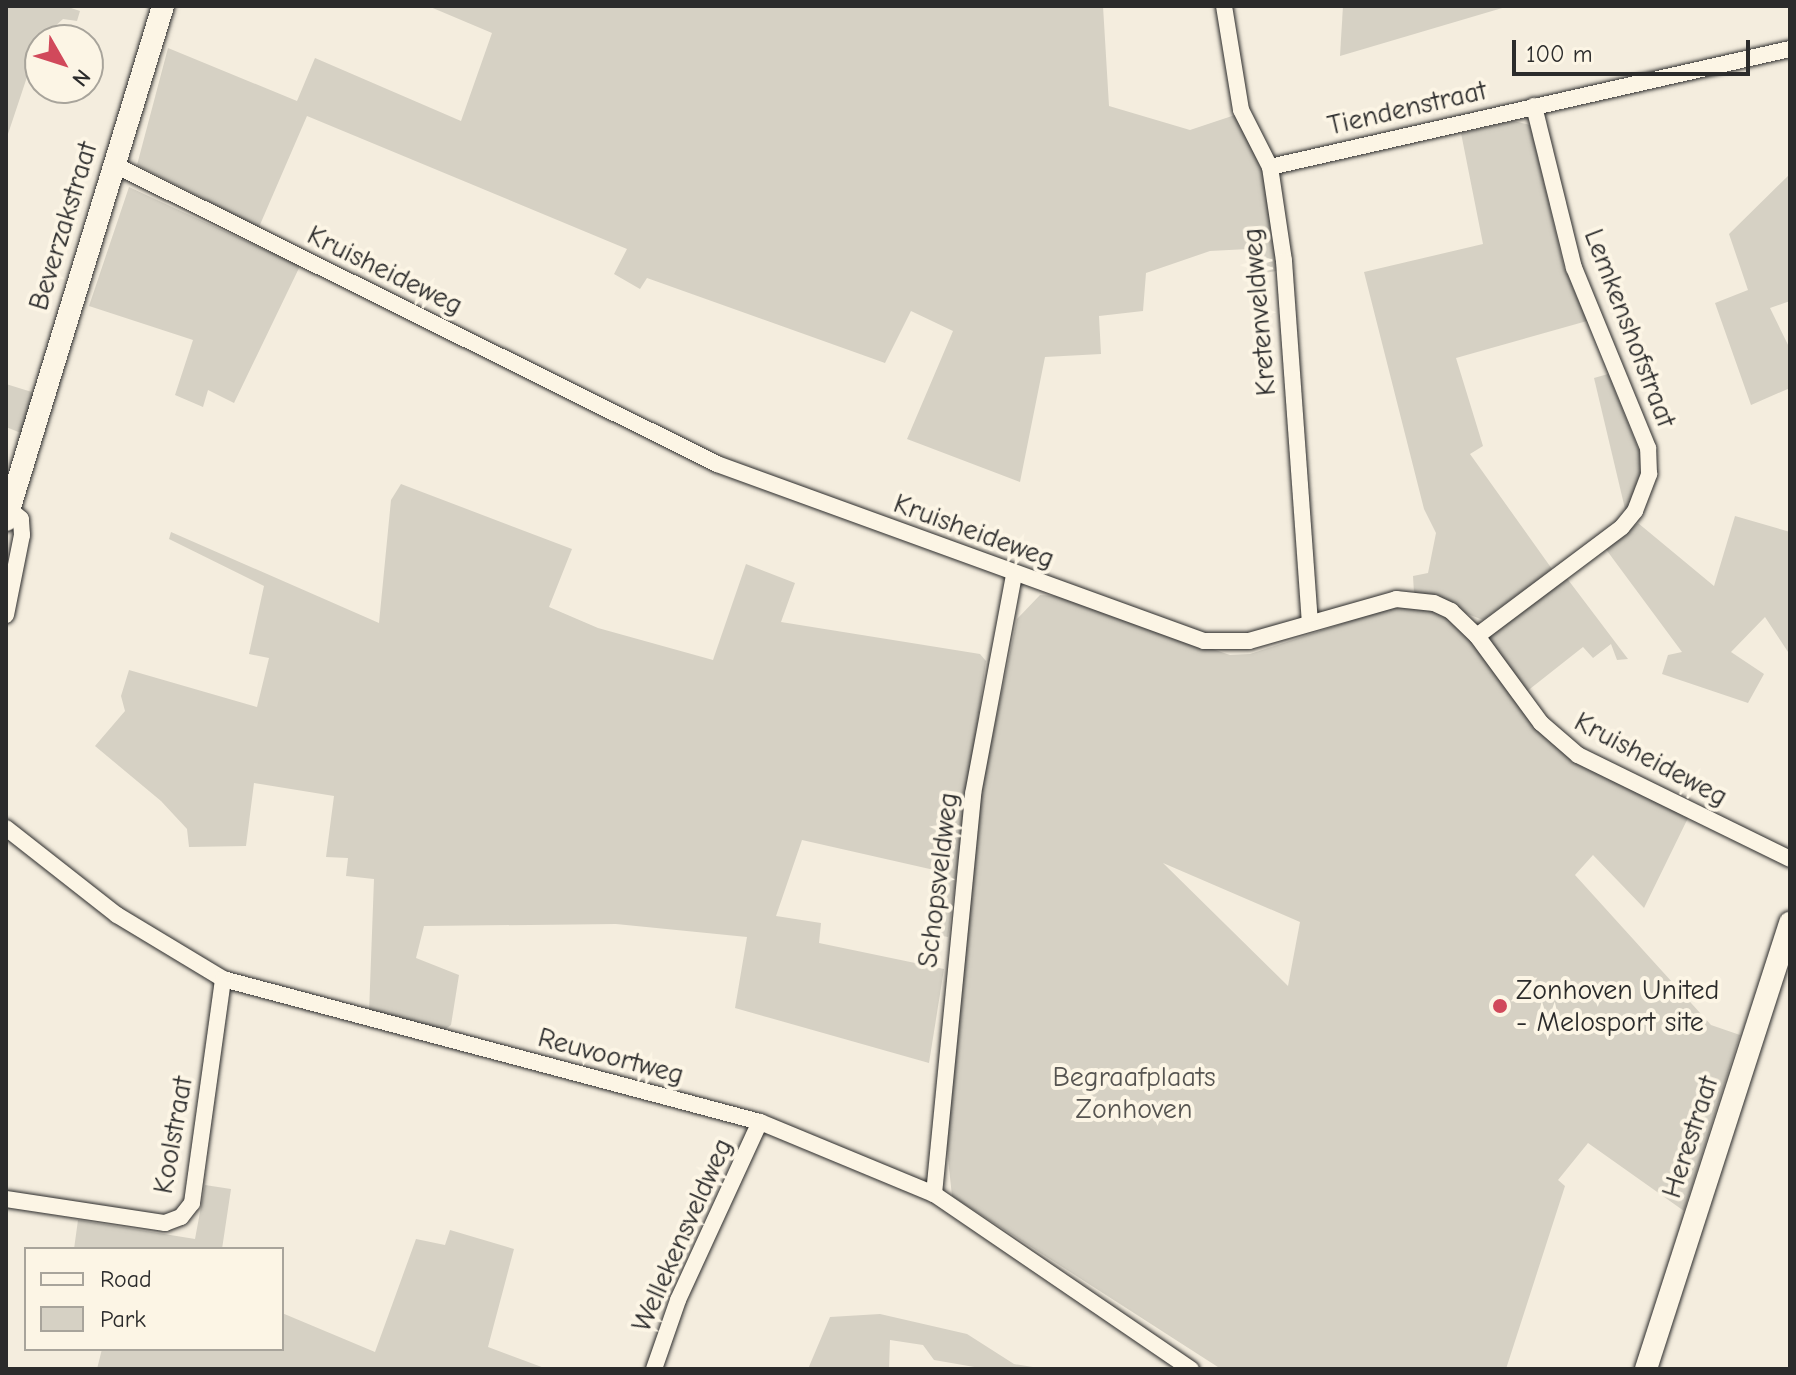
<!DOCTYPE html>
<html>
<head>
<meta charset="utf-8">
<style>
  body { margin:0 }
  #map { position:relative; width:1796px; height:1375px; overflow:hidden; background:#f4edde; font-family:"Comic Neue",sans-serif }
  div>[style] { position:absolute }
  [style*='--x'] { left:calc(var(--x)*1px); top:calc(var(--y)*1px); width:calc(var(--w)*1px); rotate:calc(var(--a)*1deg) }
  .green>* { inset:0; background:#d6d1c4 }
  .roads { filter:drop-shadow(0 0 2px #2b2b2b) drop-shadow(0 0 2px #2b2b2b) }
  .street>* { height:16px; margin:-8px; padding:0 8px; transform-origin:8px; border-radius:8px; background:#fcf5e5 }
  .secondary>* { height:22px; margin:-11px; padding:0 11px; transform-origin:11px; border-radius:11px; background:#fcf5e5 }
  .dots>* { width:22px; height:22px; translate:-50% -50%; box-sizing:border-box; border:4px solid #fcf5e5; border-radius:50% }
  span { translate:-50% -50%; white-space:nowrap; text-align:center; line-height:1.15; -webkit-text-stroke:8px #fcf5e5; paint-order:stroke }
  .street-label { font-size:28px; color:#2b2b2b }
  .poi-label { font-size:28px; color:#2b2b2b }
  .left { translate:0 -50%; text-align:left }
  .park-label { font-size:28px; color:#565451 }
  .frame { position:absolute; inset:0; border:8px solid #2b2b2b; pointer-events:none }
  .legend { position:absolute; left:24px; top:1247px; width:260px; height:104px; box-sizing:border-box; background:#fcf5e5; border:2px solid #a8a49b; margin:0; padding:10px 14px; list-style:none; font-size:24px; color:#2b2b2b }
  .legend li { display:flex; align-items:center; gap:16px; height:40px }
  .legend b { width:40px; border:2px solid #a8a49b }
  .north { position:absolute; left:24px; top:24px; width:80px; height:80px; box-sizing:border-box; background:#fcf5e5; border:2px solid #a8a49b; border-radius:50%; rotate:129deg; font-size:22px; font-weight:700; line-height:32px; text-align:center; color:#2b2b2b }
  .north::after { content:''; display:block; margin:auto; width:28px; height:36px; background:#d1495b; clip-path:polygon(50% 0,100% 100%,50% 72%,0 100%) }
  .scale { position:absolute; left:1512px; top:40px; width:238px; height:36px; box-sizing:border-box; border:4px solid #2b2b2b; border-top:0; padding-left:10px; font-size:24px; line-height:28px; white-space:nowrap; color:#2b2b2b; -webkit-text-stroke:6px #fcf5e5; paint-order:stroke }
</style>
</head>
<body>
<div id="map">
  <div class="green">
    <div style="clip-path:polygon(6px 6px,65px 6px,80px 11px,77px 21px,63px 19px,40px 40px,40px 58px,31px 65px,6px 140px)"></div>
    <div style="clip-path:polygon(428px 6px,1103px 6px,1109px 106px,1190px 130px,1235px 115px,1264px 173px,1277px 271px,1251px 275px,1248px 249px,1210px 251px,1146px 273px,1143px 311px,1099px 316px,1101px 354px,1045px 357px,1020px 482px,907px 439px,953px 331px,911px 311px,885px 363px,647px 278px,640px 289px,614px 274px,627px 249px,307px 116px,259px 227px,137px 165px,168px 48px,297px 101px,315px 58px,461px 121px,492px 33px)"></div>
    <div style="clip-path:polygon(1343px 6px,1509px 6px,1340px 56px)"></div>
    <div style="clip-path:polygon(1514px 121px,1530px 125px,1564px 267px,1587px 321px,1456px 358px,1483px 446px,1470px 454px,1552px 569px,1483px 620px,1414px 593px,1413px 576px,1428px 573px,1436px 533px,1424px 509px,1364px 272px,1483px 244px,1461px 133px)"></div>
    <div style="clip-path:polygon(1790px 174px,1790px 301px,1770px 308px,1790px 349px,1790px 388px,1751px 405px,1715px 303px,1748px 290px,1729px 234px)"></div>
    <div style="clip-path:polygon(129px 187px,300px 266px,234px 403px,208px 390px,203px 407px,175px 395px,193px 340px,89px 306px)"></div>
    <div style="clip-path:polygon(1608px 374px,1644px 463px,1626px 513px,1594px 378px)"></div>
    <div style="clip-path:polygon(6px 384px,35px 393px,21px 433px,6px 427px)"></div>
    <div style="clip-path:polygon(401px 484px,572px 549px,549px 607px,598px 628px,713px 660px,746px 564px,795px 583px,781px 622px,980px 654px,986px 661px,948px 937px,932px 934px,943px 872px,802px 840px,776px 916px,821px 923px,819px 943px,944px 969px,929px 1063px,735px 1008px,747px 937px,616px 924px,424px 926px,416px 958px,459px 975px,451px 1025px,444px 1030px,369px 1013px,374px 879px,346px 876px,348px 858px,326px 857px,334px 796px,254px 783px,246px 846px,189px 847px,187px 829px,161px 801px,95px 746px,125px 711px,121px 696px,129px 670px,257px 707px,269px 658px,249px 654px,264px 586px,169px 539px,171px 532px,379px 623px,391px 500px)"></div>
    <div style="clip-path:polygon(1735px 516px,1790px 532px,1790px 655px,1765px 617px,1731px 652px,1764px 674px,1748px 703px,1662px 674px,1668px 655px,1682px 652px,1605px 548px,1638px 523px,1714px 586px)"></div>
    <div style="clip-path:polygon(1566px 577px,1628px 659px,1617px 660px,1611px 644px,1593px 658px,1583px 647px,1526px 692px,1488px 637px)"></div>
    <div style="clip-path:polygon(evenodd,1040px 595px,1057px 596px,1230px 655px,1250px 654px,1392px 607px,1428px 608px,1453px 621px,1469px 638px,1552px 743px,1688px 818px,1644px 908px,1593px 855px,1575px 875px,1711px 1025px,1740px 1035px,1684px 1211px,1588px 1143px,1558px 1180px,1565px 1186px,1506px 1369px,1221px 1369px,952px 1196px,946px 1139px,981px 791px,1017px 619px,1040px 595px,1163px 863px,1300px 922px,1288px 986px,1287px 985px,1163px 863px)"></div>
    <div style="clip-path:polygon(205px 1185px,231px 1189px,222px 1249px,74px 1249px,78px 1220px,195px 1239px)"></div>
    <div style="clip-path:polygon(450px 1230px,514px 1249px,488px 1347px,547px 1369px,97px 1369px,102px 1349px,282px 1349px,282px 1313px,375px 1352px,416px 1239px,445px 1245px)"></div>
    <div style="clip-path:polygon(880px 1314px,967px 1334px,1014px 1364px,1045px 1369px,986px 1369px,934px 1360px,923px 1345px,890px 1340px,889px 1369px,808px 1369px,830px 1317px)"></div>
  </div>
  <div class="roads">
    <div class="street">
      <div style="--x:1224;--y:6;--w:105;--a:80.7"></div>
      <div style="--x:1241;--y:110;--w:64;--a:63"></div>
      <div style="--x:1270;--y:167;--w:95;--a:81.5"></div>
      <div style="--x:1284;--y:261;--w:362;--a:85.9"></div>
      <div style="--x:113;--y:164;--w:674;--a:26.41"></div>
      <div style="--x:717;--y:464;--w:518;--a:19.97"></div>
      <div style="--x:1204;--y:641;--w:45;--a:0"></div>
      <div style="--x:1249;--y:641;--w:153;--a:-15.9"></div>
      <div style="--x:1396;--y:599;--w:38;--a:6"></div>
      <div style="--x:1434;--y:603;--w:19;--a:25"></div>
      <div style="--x:1451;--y:611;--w:36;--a:44"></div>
      <div style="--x:1477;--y:636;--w:108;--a:53.7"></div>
      <div style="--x:1541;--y:723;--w:49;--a:40.9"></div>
      <div style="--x:1578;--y:755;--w:236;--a:26.1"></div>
      <div style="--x:1270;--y:167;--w:533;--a:-12.79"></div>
      <div style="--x:6;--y:615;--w:82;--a:-78.7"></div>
      <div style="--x:22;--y:535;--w:16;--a:-94"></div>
      <div style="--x:21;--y:519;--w:16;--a:-140"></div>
      <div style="--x:1477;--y:636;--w:181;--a:-36.9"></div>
      <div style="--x:1622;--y:527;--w:21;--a:-51"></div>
      <div style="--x:1635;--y:511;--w:40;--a:-69"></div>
      <div style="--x:1649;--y:474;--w:26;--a:-92"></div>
      <div style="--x:1648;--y:448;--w:195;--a:-112.3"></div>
      <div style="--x:1574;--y:268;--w:167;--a:-103.9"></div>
      <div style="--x:6;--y:828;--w:141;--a:38.1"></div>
      <div style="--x:117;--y:915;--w:124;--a:31.1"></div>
      <div style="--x:223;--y:979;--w:556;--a:14.91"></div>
      <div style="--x:760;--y:1122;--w:188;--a:22.5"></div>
      <div style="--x:934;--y:1194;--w:311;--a:34.3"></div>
      <div style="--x:934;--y:1194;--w:402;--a:-84.4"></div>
      <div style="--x:973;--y:794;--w:224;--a:-79.4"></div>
      <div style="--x:6;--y:1199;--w:161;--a:8.6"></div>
      <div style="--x:165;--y:1223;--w:17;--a:-21"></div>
      <div style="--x:181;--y:1217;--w:18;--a:-52"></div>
      <div style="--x:192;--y:1203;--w:226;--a:-82.1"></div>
      <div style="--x:654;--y:1369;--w:73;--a:-70.8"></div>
      <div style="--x:678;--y:1300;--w:196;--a:-65.3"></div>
    </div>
    <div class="secondary">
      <div style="--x:6;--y:520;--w:537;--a:-73.01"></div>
      <div style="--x:1646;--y:1369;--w:469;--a:-72.1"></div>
    </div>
  </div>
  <div class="dots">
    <div style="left:1500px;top:1006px;background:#d1495b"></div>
  </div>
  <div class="street-label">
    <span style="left:1407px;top:108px;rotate:-13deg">Tiendenstraat</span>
    <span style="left:63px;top:226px;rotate:-73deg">Beverzakstraat</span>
    <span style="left:385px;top:270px;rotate:26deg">Kruisheideweg</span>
    <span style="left:1259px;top:312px;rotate:-95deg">Kretenveldweg</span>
    <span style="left:1630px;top:328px;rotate:69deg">Lemkenshofstraat</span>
    <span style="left:974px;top:531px;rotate:20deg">Kruisheideweg</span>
    <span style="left:1651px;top:759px;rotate:28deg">Kruisheideweg</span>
    <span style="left:938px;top:880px;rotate:-83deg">Schopsveldweg</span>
    <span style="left:611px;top:1056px;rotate:15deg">Reuvoortweg</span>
    <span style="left:173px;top:1135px;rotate:-80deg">Koolstraat</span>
    <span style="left:1690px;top:1137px;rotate:-72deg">Herestraat</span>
    <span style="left:682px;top:1235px;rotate:-66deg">Wellekensveldweg</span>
  </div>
  <div class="poi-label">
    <span class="left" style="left:1516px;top:1006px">Zonhoven United<br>- Melosport site</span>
  </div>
  <div class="park-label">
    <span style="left:1134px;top:1093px">Begraafplaats<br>Zonhoven</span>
  </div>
  <div class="frame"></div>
  <ul class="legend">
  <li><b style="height:10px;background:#fcf5e5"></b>Road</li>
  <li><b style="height:22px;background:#d6d1c4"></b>Park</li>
  </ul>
  <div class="north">N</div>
  <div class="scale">100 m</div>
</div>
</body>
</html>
